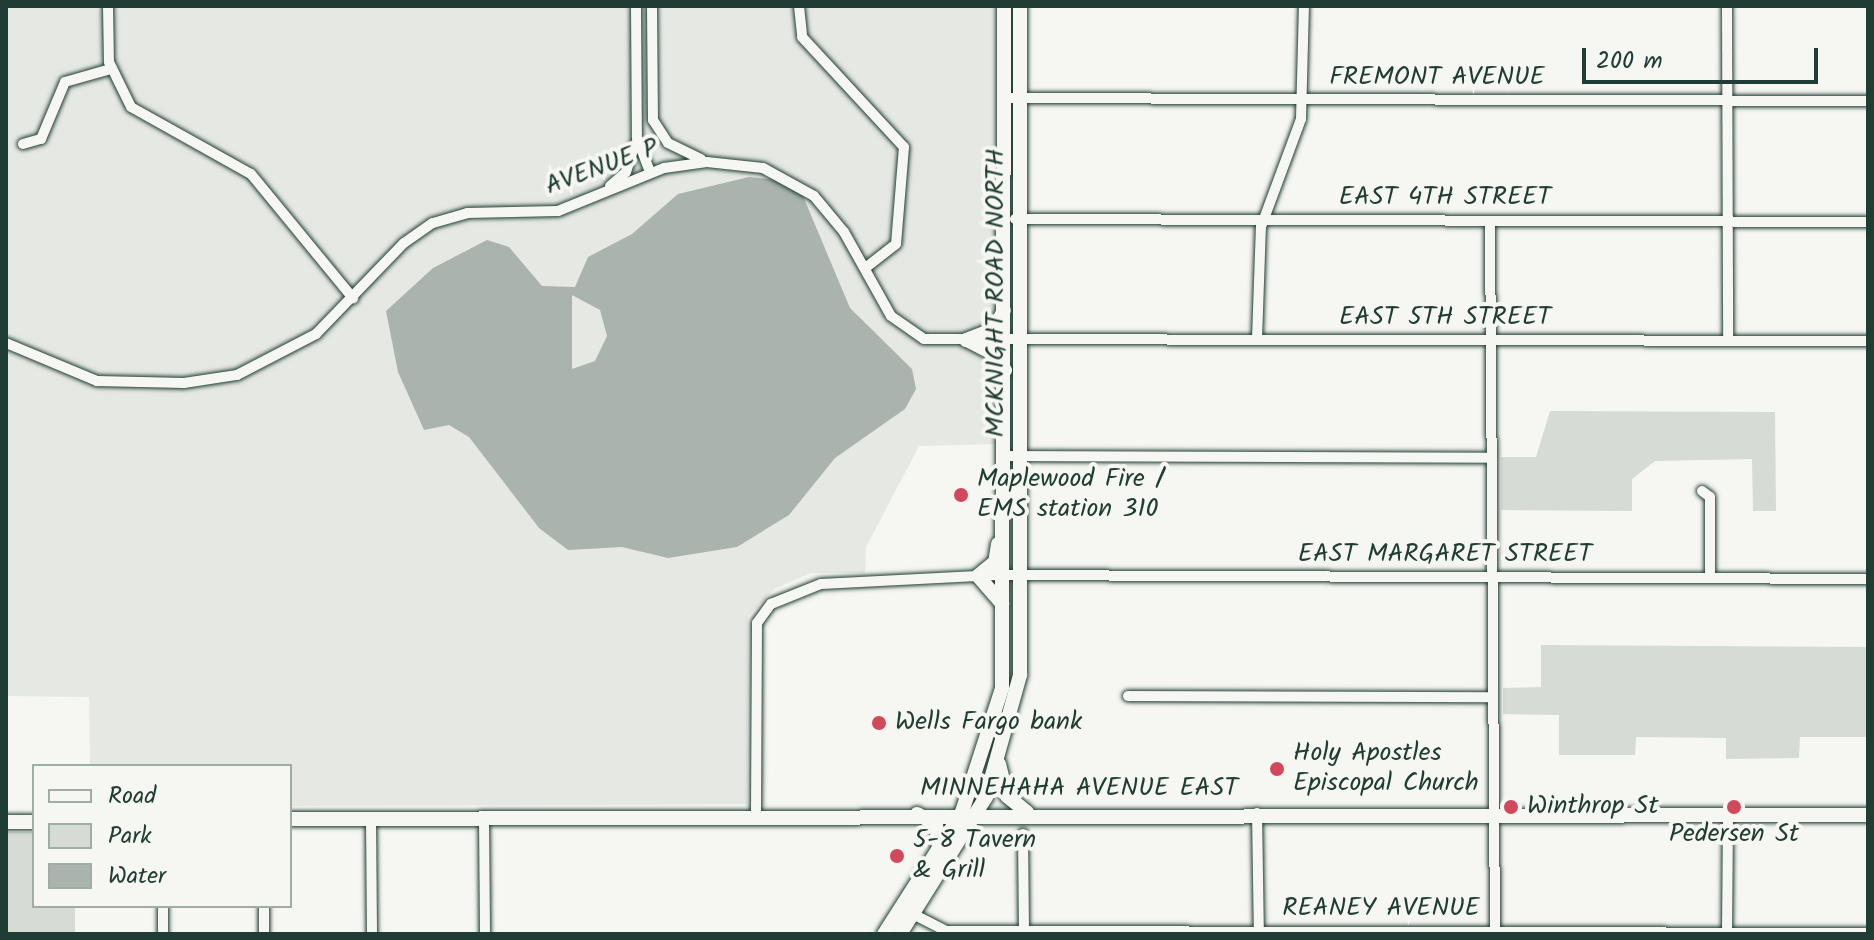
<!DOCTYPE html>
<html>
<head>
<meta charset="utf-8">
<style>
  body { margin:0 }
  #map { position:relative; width:1874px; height:940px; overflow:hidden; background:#f6f6f2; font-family:Kalam,sans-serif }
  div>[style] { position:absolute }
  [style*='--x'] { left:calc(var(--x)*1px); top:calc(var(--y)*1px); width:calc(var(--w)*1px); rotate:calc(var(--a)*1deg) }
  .built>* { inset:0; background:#e6e8e4 }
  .green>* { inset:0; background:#d6dbd6 }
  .water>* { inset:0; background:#aab3ae }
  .roads { filter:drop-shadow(0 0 2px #1f3d34) drop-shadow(0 0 2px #1f3d34) }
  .minor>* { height:10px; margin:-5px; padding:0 5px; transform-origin:5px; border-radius:5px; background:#f6f6f2 }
  .major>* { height:14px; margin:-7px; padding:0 7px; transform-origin:7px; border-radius:7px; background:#f6f6f2 }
  .dots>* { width:22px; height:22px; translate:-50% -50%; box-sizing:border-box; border:4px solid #f6f6f2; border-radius:50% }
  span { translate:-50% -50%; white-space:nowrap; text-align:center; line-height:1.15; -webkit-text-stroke:8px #f6f6f2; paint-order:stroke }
  .street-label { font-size:26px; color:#1f3d34 }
  .poi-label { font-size:26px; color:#1f3d34 }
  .left { translate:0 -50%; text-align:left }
  .frame { position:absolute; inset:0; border:8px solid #1f3d34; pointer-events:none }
  .legend { position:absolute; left:32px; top:764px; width:260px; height:144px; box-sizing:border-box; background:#f6f6f2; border:2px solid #a0aca6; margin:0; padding:10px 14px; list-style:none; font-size:24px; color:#1f3d34 }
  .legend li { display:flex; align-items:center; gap:16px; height:40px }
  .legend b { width:40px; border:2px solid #a0aca6 }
  .scale { position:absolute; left:1582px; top:48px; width:236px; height:36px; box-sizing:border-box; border:4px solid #1f3d34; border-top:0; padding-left:10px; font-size:24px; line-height:28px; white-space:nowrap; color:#1f3d34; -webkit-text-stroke:6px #f6f6f2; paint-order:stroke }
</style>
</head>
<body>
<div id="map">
  <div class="built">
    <div style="clip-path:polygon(6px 6px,999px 6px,1000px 444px,919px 446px,866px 547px,865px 573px,811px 573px,774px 589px,748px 616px,747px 804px,290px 806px,290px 766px,90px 766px,89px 697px,6px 696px)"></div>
  </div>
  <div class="green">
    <div style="clip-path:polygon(1550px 411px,1775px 412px,1776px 511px,1753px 511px,1752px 459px,1655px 461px,1632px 479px,1632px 511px,1501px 510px,1501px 457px,1536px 457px)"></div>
    <div style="clip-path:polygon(1541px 645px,1867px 647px,1866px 737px,1800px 737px,1799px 758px,1726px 759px,1726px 738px,1636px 737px,1635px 755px,1559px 755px,1559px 715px,1503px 714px,1503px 688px,1541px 687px)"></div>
    <div style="clip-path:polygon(6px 832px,34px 832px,34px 906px,75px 906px,75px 934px,6px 934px)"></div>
  </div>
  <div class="water">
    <div style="clip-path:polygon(evenodd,749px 177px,788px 181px,803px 196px,850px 308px,912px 369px,916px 389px,905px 409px,835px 458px,789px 515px,737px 547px,668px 558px,622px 547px,568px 550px,539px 528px,469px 437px,449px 425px,424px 430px,398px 372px,386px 311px,433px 268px,487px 240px,509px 247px,542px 286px,575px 287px,588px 257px,632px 234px,678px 194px,749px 177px,572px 295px,600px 310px,607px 336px,595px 361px,572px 369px,572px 295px)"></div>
  </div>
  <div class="roads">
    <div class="minor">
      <div style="--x:108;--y:6;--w:56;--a:89"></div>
      <div style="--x:109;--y:62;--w:50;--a:63.9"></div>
      <div style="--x:131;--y:107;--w:137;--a:29.2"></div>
      <div style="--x:251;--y:174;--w:161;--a:50.6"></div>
      <div style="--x:636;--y:6;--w:132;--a:89.6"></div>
      <div style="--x:637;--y:138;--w:36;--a:69"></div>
      <div style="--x:652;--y:6;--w:114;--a:89.5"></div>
      <div style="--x:653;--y:120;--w:27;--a:57"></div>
      <div style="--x:668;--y:143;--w:37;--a:26"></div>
      <div style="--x:799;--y:6;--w:31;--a:84"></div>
      <div style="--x:802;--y:37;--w:150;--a:47.2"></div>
      <div style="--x:904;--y:147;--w:97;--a:94.7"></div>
      <div style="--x:896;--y:244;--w:39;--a:142"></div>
      <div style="--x:1727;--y:6;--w:335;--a:89.8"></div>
      <div style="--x:1005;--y:98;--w:863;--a:0.2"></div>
      <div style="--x:23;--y:144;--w:19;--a:-16"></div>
      <div style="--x:41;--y:139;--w:62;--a:-67.2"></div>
      <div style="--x:65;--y:82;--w:48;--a:-15.8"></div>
      <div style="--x:610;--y:186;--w:21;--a:-41"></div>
      <div style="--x:626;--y:172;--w:29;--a:-72"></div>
      <div style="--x:1015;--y:219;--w:853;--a:0.2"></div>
      <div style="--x:1490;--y:221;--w:713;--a:89.6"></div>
      <div style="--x:1257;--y:339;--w:112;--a:-88"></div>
      <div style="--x:1261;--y:227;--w:115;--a:-69.7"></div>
      <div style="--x:1301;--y:119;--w:113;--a:-88.5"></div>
      <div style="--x:6;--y:343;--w:99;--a:22.7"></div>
      <div style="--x:97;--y:381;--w:87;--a:1.3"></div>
      <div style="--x:184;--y:383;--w:54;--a:-8.6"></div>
      <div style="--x:237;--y:375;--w:89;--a:-27.4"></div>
      <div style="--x:316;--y:334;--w:127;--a:-46"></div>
      <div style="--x:404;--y:243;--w:35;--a:-35"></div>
      <div style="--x:433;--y:223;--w:35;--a:-16"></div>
      <div style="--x:467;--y:213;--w:91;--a:-1.3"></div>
      <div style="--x:558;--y:211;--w:114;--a:-22.1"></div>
      <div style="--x:664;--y:168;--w:43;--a:-7.9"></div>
      <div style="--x:707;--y:162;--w:56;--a:6.1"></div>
      <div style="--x:763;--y:168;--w:58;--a:28.8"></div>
      <div style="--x:814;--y:196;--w:47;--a:50.2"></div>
      <div style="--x:844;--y:232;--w:96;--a:60.8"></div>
      <div style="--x:891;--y:316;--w:40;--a:34.9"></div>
      <div style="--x:924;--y:339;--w:944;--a:0.12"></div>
      <div style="--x:1006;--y:456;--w:486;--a:0.2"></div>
      <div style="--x:1702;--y:491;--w:10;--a:37"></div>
      <div style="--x:1710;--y:497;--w:81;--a:90"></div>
      <div style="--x:1128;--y:696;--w:365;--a:0.2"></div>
      <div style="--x:1257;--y:813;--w:121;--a:89.1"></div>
      <div style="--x:756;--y:814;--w:191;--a:-89.7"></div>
      <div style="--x:757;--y:623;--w:24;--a:-54"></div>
      <div style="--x:771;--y:604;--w:54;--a:-21.8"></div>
      <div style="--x:821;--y:584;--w:176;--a:-2.9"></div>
      <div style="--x:997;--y:575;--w:871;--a:0.26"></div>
      <div style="--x:484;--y:817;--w:117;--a:89.5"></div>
      <div style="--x:371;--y:818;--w:116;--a:89.5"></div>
      <div style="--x:1023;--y:834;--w:100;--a:89.4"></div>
      <div style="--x:163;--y:906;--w:28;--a:90"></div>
      <div style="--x:264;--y:906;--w:28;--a:90"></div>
      <div style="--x:907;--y:911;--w:44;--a:27.1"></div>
      <div style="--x:946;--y:931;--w:922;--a:0.12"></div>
      <div style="--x:1727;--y:934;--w:119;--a:-89.5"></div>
    </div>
    <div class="major">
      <div style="--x:966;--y:340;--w:30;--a:-21"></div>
      <div style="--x:994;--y:329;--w:21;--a:-62"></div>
      <div style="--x:967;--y:340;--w:29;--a:27"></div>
      <div style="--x:993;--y:353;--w:21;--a:55"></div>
      <div style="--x:998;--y:544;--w:18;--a:99"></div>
      <div style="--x:995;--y:562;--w:22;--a:141"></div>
      <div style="--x:978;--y:576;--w:37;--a:49"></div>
      <div style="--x:999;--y:764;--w:33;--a:76"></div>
      <div style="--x:1007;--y:796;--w:26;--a:39"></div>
      <div style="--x:917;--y:814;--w:21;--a:28"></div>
      <div style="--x:936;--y:824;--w:24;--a:83"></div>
      <div style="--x:290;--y:819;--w:1578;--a:-0.15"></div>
      <div style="--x:6;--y:822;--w:28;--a:0"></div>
      <div style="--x:884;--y:934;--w:145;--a:-57.4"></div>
      <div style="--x:962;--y:812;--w:130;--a:-72.1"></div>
      <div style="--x:1002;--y:688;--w:682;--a:-89.83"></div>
      <div style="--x:900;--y:934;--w:162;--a:-57.9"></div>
      <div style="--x:986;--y:797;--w:127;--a:-74.4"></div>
      <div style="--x:1020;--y:675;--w:669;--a:-90"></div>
    </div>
  </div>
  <div class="dots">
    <div style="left:961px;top:495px;background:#d1495b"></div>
    <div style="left:879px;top:723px;background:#d1495b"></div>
    <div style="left:1277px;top:769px;background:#d1495b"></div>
    <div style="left:1511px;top:807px;background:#d1495b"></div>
    <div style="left:1734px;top:807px;background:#d1495b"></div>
    <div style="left:897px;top:856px;background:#d1495b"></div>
  </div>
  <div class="street-label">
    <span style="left:1437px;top:78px">FREMONT AVENUE</span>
    <span style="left:602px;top:168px;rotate:-20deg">AVENUE P</span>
    <span style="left:1445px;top:198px">EAST 4TH STREET</span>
    <span style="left:997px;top:293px;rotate:-90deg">MCKNIGHT ROAD NORTH</span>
    <span style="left:1445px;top:318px">EAST 5TH STREET</span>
    <span style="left:1445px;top:555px">EAST MARGARET STREET</span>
    <span style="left:1079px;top:789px">MINNEHAHA AVENUE EAST</span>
    <span style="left:1381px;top:909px">REANEY AVENUE</span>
  </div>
  <div class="poi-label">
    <span class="left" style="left:977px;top:495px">Maplewood Fire /<br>EMS station 310</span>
    <span class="left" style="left:895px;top:723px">Wells Fargo bank</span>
    <span class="left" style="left:1293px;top:769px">Holy Apostles<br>Episcopal Church</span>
    <span class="left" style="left:1527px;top:807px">Winthrop St</span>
    <span style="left:1734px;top:835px">Pedersen St</span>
    <span class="left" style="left:913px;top:856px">5-8 Tavern<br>&amp; Grill</span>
  </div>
  <div class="frame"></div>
  <ul class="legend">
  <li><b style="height:10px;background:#f6f6f2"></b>Road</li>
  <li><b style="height:22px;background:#d6dbd6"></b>Park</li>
  <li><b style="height:22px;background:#aab3ae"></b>Water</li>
  </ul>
  <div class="scale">200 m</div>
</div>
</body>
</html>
